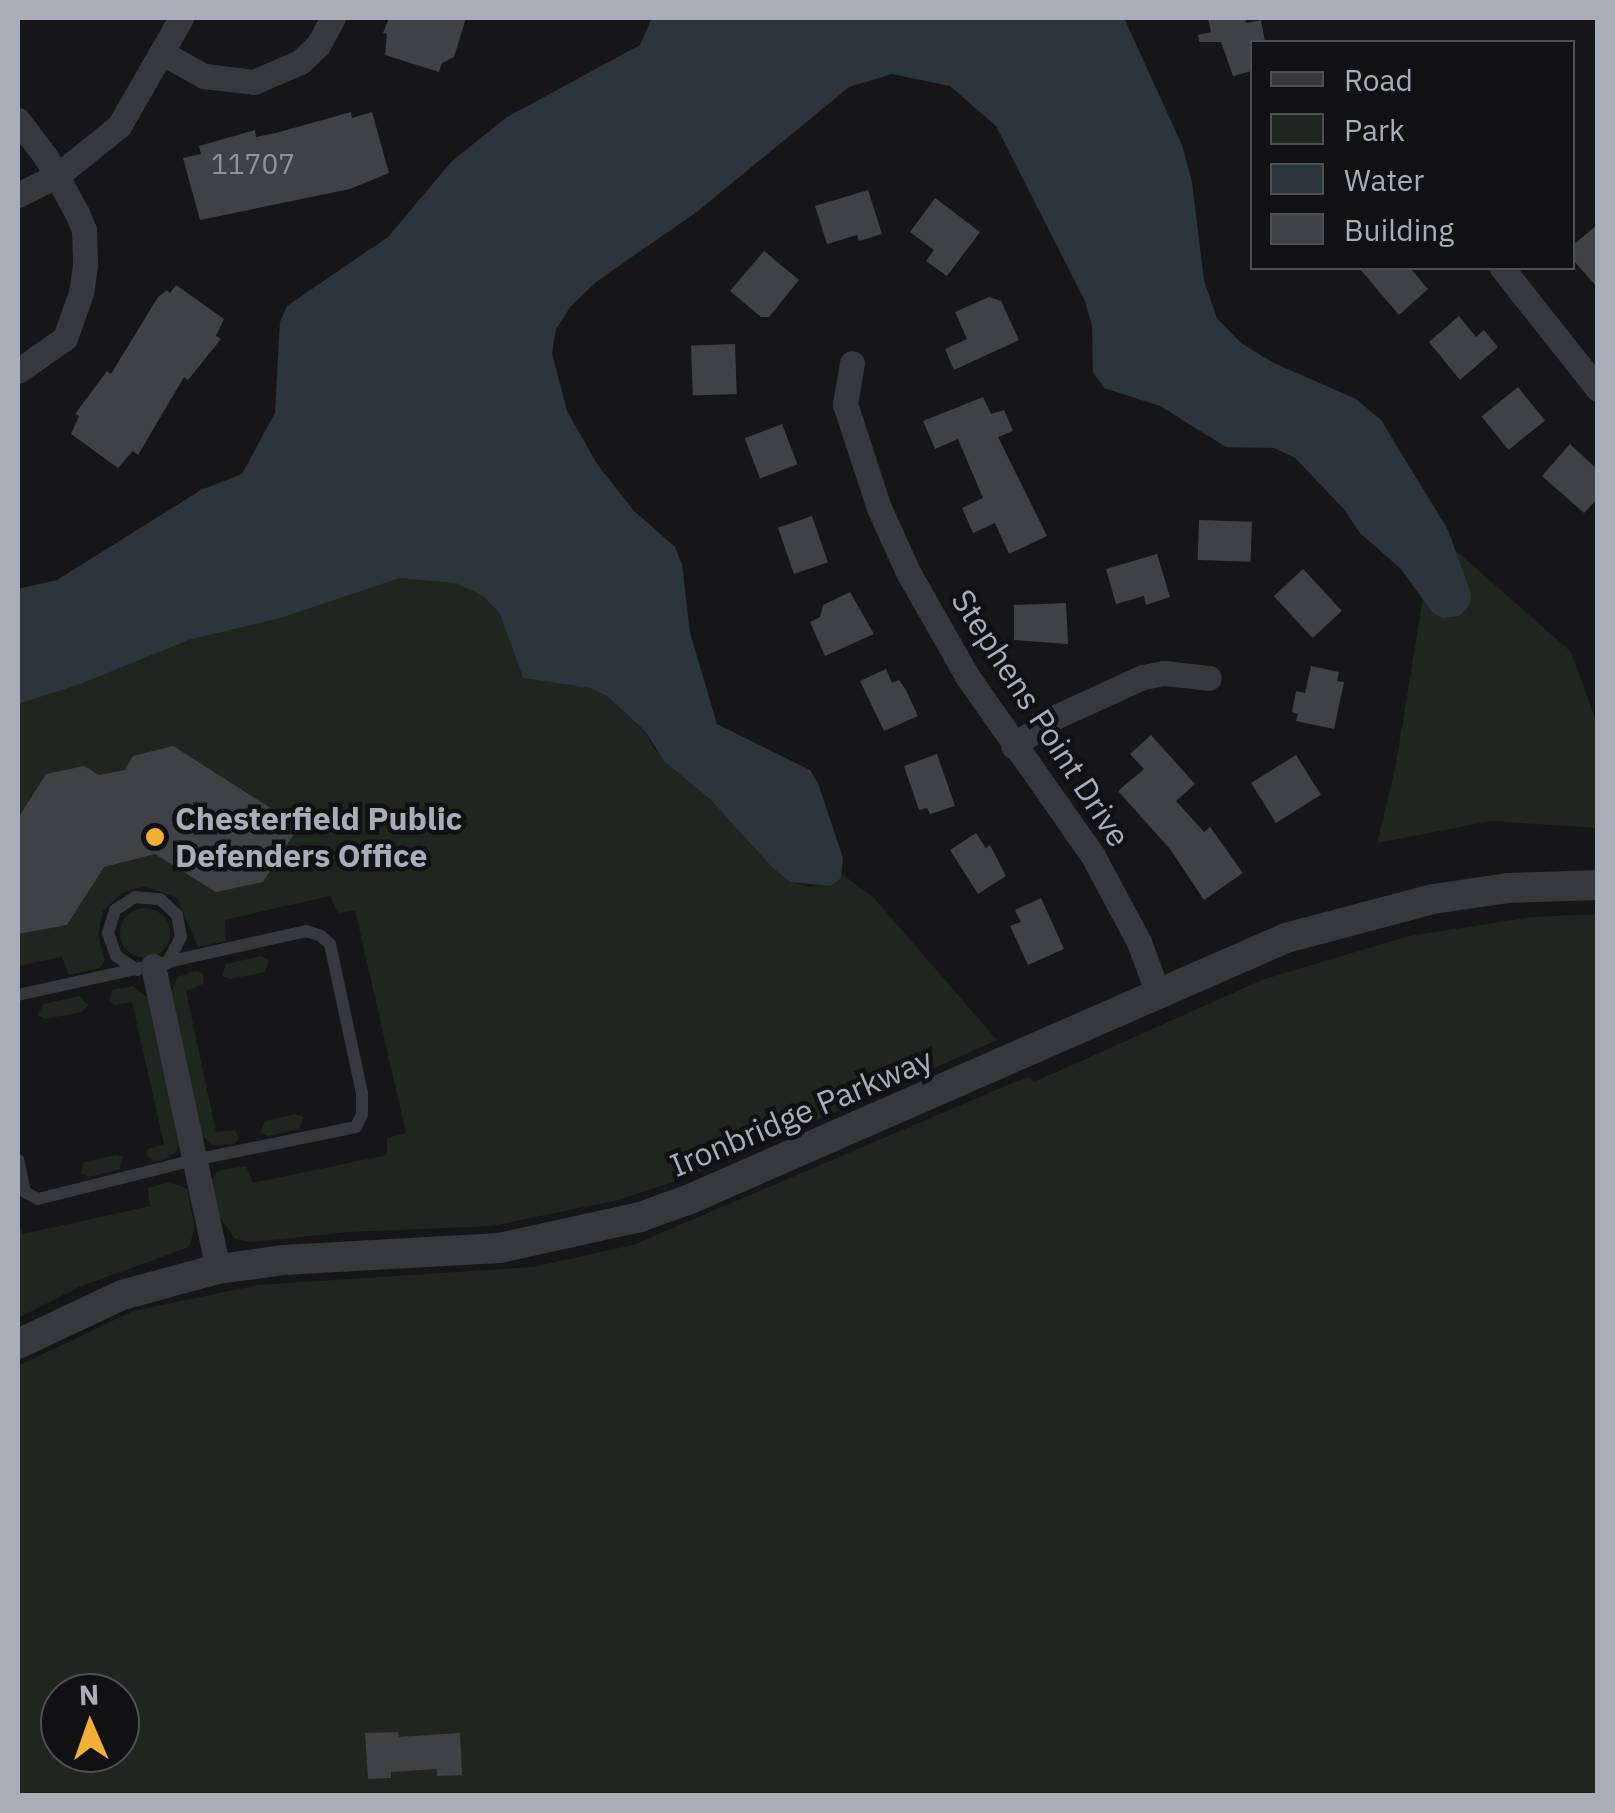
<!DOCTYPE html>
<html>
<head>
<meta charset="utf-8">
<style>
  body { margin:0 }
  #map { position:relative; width:1615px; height:1813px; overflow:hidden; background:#161618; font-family:"IBM Plex Sans",sans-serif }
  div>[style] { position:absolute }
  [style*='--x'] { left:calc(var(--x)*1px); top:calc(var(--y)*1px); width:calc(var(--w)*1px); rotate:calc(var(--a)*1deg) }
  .green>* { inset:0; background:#1e261f }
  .round { border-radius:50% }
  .water>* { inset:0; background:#2c353c }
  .building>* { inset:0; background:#404145; transform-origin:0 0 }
  .service>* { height:12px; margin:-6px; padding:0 6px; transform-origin:6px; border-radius:6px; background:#37383d }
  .minor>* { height:25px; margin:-12.5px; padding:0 12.5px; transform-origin:12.5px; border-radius:12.5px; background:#37383d }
  .tertiary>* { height:30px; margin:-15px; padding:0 15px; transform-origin:15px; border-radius:15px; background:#37383d }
  .dots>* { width:28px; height:28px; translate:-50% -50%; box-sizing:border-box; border:5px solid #111113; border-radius:50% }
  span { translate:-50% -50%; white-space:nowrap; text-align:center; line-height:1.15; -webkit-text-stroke:9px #111113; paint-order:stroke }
  .number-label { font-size:28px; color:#8e929b }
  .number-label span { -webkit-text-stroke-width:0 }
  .street-label { font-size:32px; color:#a8adb8 }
  .poi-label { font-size:32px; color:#a8adb8; font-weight:700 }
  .left { translate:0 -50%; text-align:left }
  .frame { position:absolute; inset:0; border:20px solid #a8adb8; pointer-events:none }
  .legend { position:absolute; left:1250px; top:40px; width:325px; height:230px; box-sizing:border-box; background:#111113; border:2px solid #4d4f55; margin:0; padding:12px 18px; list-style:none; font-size:30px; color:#a8adb8 }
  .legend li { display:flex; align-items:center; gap:20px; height:50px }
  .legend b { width:50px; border:2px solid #4d4f55 }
  .north { position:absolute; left:40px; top:1673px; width:100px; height:100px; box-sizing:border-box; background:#111113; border:2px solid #4d4f55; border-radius:50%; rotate:358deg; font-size:28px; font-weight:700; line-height:40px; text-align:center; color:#a8adb8 }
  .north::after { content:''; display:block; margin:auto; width:35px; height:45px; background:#f2b134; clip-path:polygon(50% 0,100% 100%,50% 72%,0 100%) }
</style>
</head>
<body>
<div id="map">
  <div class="green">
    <div style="clip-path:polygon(1453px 548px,1571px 652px,1597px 723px,1597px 828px,1491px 821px,1377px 843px,1396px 764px,1423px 598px,1432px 612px,1471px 594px)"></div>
    <div style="clip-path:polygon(422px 577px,457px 583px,483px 596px,500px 614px,523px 678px,590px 688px,607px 696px,645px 731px,653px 748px,710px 799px,790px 881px,809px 887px,841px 878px,842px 874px,874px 898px,997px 1040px,691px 1176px,618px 1200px,492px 1226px,349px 1232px,252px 1242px,235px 1239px,219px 1216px,212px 1180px,217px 1171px,246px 1166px,253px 1183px,387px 1155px,387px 1138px,406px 1133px,355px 910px,338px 913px,330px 896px,225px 920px,226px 941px,198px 947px,177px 898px,144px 886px,122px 893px,103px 911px,98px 935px,105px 960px,100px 968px,69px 975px,62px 957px,18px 966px,18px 704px,78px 685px,189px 640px,284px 617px,400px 578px)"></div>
    <div class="round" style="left:120px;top:908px;width:50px;height:50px"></div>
    <div style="clip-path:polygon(evenodd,1597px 914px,1597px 1795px,18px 1795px,18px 1366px,133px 1311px,258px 1285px,533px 1267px,633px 1245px,1010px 1084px,1029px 1077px,1034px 1082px,1262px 980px,1409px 936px,1532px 917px,1597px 914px,60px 1693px,120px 1693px,120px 1753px,60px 1753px,60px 1693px)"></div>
    <div style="clip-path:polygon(261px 956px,269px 960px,265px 972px,230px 979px,222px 976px,226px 964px)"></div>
    <div style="clip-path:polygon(195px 971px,203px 973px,203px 984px,186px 991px,216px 1132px,235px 1130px,239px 1138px,234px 1144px,213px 1146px,200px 1133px,171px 992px,178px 977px)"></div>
    <div style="clip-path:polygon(133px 986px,147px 997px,179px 1143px,176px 1152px,161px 1161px,153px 1161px,146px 1154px,148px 1149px,164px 1144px,132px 1002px,115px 1005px,109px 1001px,112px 990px)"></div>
    <div style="clip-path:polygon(80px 996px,88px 1005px,82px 1012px,45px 1019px,38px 1015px,43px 1004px)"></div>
    <div style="clip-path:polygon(295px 1114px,303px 1117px,300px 1129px,268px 1136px,260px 1132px,265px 1121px)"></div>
    <div style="clip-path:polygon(116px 1155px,123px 1157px,120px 1169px,89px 1177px,81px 1173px,83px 1162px)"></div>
    <div style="clip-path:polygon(170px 1182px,187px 1189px,195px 1228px,189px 1247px,79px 1287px,18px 1318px,18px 1218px,23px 1234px,150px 1206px,148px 1188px)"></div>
  </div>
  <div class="water">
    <div style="clip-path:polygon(652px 18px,1124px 18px,1182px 145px,1192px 182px,1204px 281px,1217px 318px,1241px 343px,1274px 363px,1356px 399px,1381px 420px,1448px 530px,1471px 594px,1469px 606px,1459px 616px,1442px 618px,1432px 612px,1401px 569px,1360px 533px,1343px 508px,1295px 458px,1274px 448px,1226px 447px,1160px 406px,1104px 388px,1093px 372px,1092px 326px,1085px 301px,996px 126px,950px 86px,892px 74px,849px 87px,698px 211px,596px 282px,571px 306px,556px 329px,552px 353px,567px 411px,597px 464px,634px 511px,675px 547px,682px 564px,690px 633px,717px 724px,810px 770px,818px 783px,843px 858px,841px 878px,831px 886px,790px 882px,773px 868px,710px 799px,665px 762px,645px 731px,607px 696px,590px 688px,523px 678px,500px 614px,483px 596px,456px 583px,400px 578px,284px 617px,189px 640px,78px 685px,18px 704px,18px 589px,57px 580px,201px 490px,242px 474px,275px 413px,280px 322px,287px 306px,388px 237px,452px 161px,507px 117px,640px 45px)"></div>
  </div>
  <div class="building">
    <div style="clip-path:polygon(389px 18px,466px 18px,454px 57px,442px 63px,439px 72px,385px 55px,387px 34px,383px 33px)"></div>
    <div style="clip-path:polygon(1208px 18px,1245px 18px,1246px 23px,1261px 20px,1265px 42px,1252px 42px,1252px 71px,1233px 76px,1221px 42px,1199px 42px,1198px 35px,1211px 32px)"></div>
    <div style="clip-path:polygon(351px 112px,352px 118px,372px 112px,389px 173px,350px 189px,200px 220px,183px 158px,201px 154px,199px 146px,255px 130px,256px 137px,276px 133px)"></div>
    <div style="clip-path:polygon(868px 190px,882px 234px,859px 241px,857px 235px,827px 244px,815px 206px)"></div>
    <div style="clip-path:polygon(935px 198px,980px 232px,947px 276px,926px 261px,934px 250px,910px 232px)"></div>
    <div style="clip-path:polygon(1598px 224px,1598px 288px,1572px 259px,1572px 246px)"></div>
    <div style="clip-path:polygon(764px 251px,799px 280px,769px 317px,761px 317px,730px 291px)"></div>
    <div style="clip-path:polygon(1359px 268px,1410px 268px,1428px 289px,1399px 315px)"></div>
    <div style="clip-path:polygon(176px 285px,224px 319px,216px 336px,221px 339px,188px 380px,184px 377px,138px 455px,133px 451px,118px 468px,71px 434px,79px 416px,75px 414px,107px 371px,111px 374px,158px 297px,167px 290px,170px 293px)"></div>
    <div style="clip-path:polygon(989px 297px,1001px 301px,1019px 340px,954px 370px,945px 349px,967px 339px,955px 312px)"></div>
    <div style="clip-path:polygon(1459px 316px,1476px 337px,1484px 330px,1498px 347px,1460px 380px,1429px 342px)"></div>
    <div style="left:735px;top:344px;width:50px;height:44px;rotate:88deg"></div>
    <div style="left:1518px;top:387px;width:43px;height:47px;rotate:51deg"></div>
    <div style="clip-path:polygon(983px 397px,991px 414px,1004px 410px,1013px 431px,998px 437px,1047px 536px,1009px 554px,995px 523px,973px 533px,962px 508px,983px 498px,958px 439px,935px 449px,923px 421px)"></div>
    <div style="left:782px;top:424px;width:43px;height:40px;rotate:69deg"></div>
    <div style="clip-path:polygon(1570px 444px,1598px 470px,1598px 498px,1584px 513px,1542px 476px)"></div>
    <div style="left:812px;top:516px;width:49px;height:36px;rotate:71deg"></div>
    <div style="left:1199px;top:520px;width:53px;height:40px;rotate:2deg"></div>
    <div style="clip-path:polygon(1157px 554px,1170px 597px,1146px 605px,1144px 596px,1116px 604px,1106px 569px)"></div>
    <div style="left:1303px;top:569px;width:57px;height:40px;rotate:47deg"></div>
    <div style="clip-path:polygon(850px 592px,874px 634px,825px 656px,810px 622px,820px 617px,823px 605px)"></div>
    <div style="clip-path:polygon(1066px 603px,1068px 644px,1014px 640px,1014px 605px)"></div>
    <div style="clip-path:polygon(1311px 666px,1339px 672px,1337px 681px,1344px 682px,1334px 729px,1296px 721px,1298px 714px,1292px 712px,1296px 691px,1305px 693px)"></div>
    <div style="clip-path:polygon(886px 669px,892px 683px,899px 680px,906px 690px,918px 716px,884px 731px,860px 681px)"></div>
    <div style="clip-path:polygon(1151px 735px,1195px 784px,1176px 801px,1204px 832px,1210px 827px,1243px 873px,1204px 900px,1170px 849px,1118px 791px,1144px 769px,1130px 754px)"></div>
    <div style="clip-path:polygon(173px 746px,299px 826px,263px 882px,216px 892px,155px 854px,104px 867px,67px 925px,18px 934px,18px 818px,46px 774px,84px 766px,99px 775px,125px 770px,133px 756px)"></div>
    <div style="clip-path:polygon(937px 754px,955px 806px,930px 814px,927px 808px,919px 810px,904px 766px)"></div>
    <div style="left:1296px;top:755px;width:47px;height:53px;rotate:58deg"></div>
    <div style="clip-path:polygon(976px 833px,986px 848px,990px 845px,1006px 876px,978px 894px,950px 850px)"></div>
    <div style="clip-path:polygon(1041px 898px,1064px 949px,1028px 965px,1010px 926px,1021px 922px,1015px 910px)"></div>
    <div style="clip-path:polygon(398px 1732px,399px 1737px,460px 1733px,462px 1775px,437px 1776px,437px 1769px,391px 1772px,391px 1778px,368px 1779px,365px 1733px)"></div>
  </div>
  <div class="service">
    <div style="--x:137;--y:970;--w:25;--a:-146"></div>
    <div style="--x:116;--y:956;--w:24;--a:-109"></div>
    <div style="--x:108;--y:933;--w:24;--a:-73"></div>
    <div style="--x:115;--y:910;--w:24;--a:-33"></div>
    <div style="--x:135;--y:897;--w:25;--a:5"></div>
    <div style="--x:160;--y:899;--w:23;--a:43"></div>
    <div style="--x:177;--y:915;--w:22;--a:80"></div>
    <div style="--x:181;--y:937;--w:30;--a:118"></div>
    <div style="--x:18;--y:995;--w:295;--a:-12.5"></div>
    <div style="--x:306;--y:931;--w:16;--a:18"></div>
    <div style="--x:321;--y:936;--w:12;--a:42"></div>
    <div style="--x:330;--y:944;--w:152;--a:77.9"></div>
    <div style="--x:362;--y:1093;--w:21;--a:90"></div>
    <div style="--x:362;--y:1114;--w:14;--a:115"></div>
    <div style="--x:356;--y:1127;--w:165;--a:168.5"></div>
    <div style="--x:194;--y:1160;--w:161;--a:166"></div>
    <div style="--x:38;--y:1199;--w:15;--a:-152"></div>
    <div style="--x:25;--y:1192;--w:33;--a:-102"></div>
  </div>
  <div class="minor">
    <div style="--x:164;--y:54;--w:46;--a:28.8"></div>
    <div style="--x:204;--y:76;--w:50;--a:6.8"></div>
    <div style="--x:254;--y:82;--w:50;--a:-23.5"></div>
    <div style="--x:300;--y:62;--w:25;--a:-43"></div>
    <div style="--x:318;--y:45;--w:31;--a:-61"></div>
    <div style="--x:18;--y:120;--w:46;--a:52.9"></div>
    <div style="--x:46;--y:157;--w:64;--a:61"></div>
    <div style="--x:77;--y:213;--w:18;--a:68"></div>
    <div style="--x:84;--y:230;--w:35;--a:88"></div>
    <div style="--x:85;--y:265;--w:28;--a:98"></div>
    <div style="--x:81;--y:293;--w:48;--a:109.6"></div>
    <div style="--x:65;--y:338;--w:57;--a:144.9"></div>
    <div style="--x:18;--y:195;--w:45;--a:-26.6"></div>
    <div style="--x:58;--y:175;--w:78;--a:-38.8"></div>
    <div style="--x:119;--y:126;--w:125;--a:-60.1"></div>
    <div style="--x:1502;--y:268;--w:154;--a:51.6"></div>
    <div style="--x:852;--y:363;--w:42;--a:99.7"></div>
    <div style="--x:845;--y:404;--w:109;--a:71.9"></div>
    <div style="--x:879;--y:508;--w:70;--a:65.6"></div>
    <div style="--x:908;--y:572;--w:120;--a:60.4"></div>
    <div style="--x:967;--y:676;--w:220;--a:55"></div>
    <div style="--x:1093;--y:856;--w:98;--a:61.9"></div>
    <div style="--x:1139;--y:942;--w:55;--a:69.9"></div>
    <div style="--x:1013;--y:746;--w:49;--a:-35"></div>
    <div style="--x:1053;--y:718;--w:99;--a:-24.5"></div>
    <div style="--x:1143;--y:677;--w:21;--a:-11"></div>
    <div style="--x:1164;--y:673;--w:45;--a:6.3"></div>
    <div style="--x:153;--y:966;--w:310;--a:77.9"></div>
  </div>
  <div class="tertiary">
    <div style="--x:18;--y:1344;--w:115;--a:-25.2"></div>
    <div style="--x:122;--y:1295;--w:99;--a:-15.2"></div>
    <div style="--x:218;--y:1269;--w:67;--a:-7.8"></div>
    <div style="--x:284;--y:1260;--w:216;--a:-3.2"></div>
    <div style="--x:500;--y:1248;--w:143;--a:-12.5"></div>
    <div style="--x:640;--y:1217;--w:53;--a:-19.8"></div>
    <div style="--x:690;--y:1199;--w:651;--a:-23.65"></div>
    <div style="--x:1286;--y:938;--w:152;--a:-14.9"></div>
    <div style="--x:1433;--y:899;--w:76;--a:-8.3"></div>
    <div style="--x:1508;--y:888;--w:90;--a:-1.9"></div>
  </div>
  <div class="dots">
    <div style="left:155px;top:837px;background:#f2b134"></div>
  </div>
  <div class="number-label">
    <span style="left:253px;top:164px">11707</span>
  </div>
  <div class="street-label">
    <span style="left:1041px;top:718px;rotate:57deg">Stephens Point Drive</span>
    <span style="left:801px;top:1112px;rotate:-23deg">Ironbridge Parkway</span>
  </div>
  <div class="poi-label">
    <span class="left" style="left:175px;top:837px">Chesterfield Public<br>Defenders Office</span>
  </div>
  <div class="frame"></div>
  <ul class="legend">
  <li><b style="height:12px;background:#37383d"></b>Road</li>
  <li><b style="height:28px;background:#1e261f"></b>Park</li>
  <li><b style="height:28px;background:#2c353c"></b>Water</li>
  <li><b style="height:28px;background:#404145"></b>Building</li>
  </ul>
  <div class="north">N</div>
</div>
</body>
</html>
